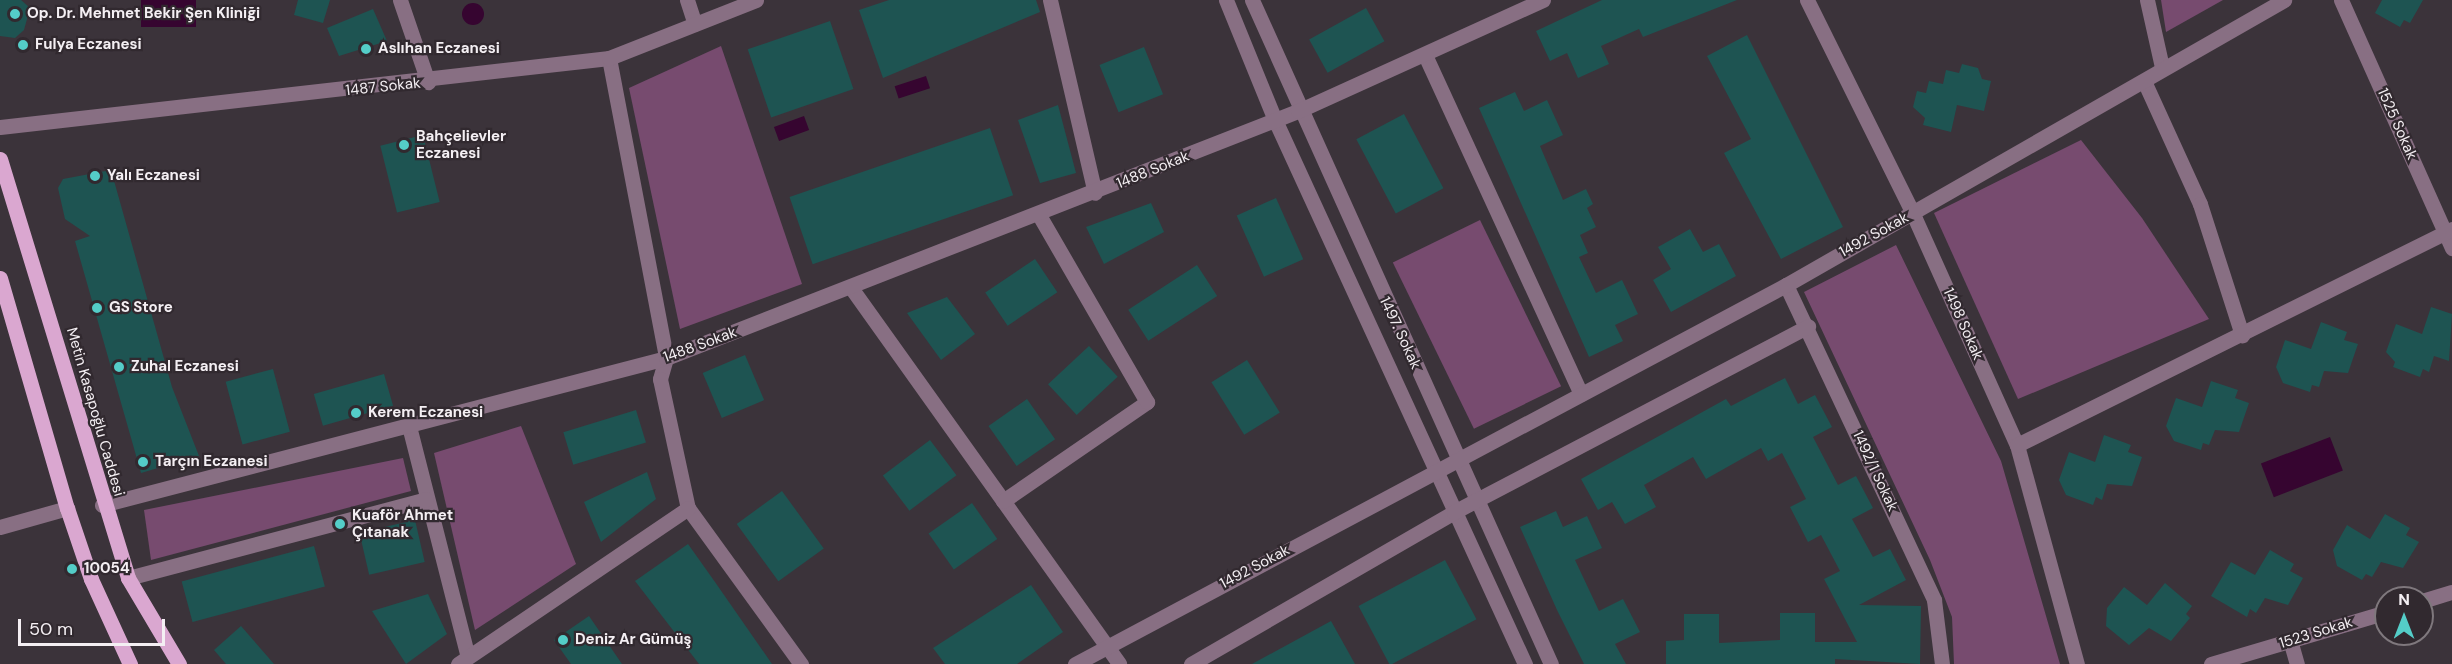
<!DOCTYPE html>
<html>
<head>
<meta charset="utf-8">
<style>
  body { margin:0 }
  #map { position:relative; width:2452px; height:664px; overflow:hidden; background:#3b333a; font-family:"DM Sans",sans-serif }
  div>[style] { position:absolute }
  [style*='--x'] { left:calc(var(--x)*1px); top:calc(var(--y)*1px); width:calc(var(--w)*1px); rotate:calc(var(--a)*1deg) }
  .green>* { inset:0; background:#774b6f; transform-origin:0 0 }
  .water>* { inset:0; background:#360530; transform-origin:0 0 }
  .round { border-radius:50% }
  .building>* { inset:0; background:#1e5452; transform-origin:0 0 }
  .minor>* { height:15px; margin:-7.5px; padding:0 7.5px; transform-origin:7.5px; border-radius:7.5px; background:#886f83 }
  .major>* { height:15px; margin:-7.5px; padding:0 7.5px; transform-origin:7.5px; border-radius:7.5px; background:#daa7d0 }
  .dots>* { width:16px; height:16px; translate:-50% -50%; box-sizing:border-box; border:3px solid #31292f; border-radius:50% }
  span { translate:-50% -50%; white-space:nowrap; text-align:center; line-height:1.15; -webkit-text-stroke:4.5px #31292f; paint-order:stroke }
  .poi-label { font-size:15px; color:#f4eff3; font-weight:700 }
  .left { translate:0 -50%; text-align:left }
  .street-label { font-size:15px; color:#f4eff3 }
  .north { position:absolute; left:2374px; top:586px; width:60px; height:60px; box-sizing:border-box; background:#31292f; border:2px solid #7f787d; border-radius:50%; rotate:0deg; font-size:16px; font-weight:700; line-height:24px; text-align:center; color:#f4eff3 }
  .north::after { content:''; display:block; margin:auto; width:21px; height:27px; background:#54cdc8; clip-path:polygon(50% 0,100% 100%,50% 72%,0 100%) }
  .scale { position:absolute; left:18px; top:619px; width:147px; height:27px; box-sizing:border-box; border:3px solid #f4eff3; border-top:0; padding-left:8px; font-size:18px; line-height:21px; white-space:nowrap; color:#f4eff3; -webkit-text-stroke:4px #31292f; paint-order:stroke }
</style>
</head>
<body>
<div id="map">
  <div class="green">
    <div style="clip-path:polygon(2161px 0,2223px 0,2166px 32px)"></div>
    <div style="clip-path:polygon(721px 46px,802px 284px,680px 329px,629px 88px)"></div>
    <div style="clip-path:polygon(2081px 140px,2142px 218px,2209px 319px,2018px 399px,1934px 213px)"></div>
    <div style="left:1480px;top:220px;width:185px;height:97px;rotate:64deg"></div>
    <div style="clip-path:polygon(1896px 245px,2001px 461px,2060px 664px,1954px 664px,1952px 617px,1930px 560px,1804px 292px)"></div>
    <div style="clip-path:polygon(521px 426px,576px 564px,475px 630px,434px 453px)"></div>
    <div style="clip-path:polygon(403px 458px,411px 491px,151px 560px,144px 510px)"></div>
  </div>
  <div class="water">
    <div style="left:141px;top:0;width:55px;height:27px"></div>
    <div class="round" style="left:462px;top:3px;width:22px;height:22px"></div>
    <div style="left:926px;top:76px;width:13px;height:33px;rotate:72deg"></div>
    <div style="left:804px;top:116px;width:15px;height:32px;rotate:70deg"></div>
    <div style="left:2330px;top:437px;width:36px;height:74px;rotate:69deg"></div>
  </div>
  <div class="building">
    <div style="clip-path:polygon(0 0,21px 0,30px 8px,24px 30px,15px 38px,0 36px)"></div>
    <div style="clip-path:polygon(298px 0,330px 0,323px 23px,294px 15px)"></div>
    <div style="clip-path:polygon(889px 0,1036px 0,1040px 12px,883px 78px,859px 10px)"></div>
    <div style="clip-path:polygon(1602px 0,1737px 0,1643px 37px,1639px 29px,1601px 46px,1609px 64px,1578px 78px,1567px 53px,1550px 61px,1536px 31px)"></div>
    <div style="clip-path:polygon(2382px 0,2423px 0,2410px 23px,2404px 20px,2400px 27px,2375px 13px)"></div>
    <div style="left:1366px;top:8px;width:38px;height:65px;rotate:61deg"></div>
    <div style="clip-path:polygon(373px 9px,387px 41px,339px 56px,327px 28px)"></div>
    <div style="left:830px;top:21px;width:72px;height:87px;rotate:71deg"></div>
    <div style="clip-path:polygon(1747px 35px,1843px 227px,1781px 259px,1724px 153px,1751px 139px,1707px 56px)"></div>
    <div style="left:1144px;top:47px;width:51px;height:48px;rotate:68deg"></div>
    <div style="clip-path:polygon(1962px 64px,1978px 68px,1982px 79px,1991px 81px,1984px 111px,1957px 105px,1951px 132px,1923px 125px,1925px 118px,1913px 107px,1917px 91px,1926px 93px,1929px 81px,1943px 84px,1946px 70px,1959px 73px)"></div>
    <div style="clip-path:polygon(1515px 92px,1524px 111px,1547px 100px,1563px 135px,1540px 146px,1563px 200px,1586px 189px,1593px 204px,1587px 208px,1596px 227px,1580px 235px,1588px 253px,1579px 257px,1596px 293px,1622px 280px,1638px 314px,1615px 325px,1623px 341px,1589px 357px,1479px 108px)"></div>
    <div style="clip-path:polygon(1058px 105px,1076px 173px,1040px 183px,1018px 120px)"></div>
    <div style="left:1404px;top:114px;width:84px;height:54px;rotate:62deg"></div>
    <div style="left:990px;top:128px;width:71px;height:212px;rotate:71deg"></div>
    <div style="left:423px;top:135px;width:69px;height:44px;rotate:76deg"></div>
    <div style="clip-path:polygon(111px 170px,172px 387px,199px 456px,141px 473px,75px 241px,90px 236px,65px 219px,58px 188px,63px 179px)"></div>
    <div style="left:1276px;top:198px;width:67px;height:43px;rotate:66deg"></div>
    <div style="clip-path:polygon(1151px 203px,1164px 232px,1104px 264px,1086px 227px)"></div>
    <div style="clip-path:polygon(1690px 229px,1703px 252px,1719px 244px,1736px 276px,1671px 312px,1653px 280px,1671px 269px,1658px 247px)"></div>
    <div style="left:1035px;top:259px;width:40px;height:60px;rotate:56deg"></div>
    <div style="left:1197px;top:265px;width:37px;height:82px;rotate:57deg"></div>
    <div style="clip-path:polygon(947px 297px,975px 334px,941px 360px,907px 313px)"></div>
    <div style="clip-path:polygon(2431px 307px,2452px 314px,2449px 361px,2434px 356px,2429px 372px,2423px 369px,2420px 377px,2393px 367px,2395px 362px,2386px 352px,2396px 324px,2422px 334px)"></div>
    <div style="clip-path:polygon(2321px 322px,2347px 332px,2344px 340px,2358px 344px,2348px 373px,2324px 371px,2319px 387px,2312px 385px,2310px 392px,2283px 383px,2276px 367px,2285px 340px,2311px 349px)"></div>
    <div style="left:1089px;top:346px;width:42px;height:56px;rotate:47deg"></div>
    <div style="left:745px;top:355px;width:49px;height:46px;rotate:67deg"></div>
    <div style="left:1247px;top:360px;width:62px;height:42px;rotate:58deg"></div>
    <div style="left:273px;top:369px;width:65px;height:49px;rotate:75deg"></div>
    <div style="left:384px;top:374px;width:33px;height:73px;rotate:74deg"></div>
    <div style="clip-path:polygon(1785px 378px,1798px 404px,1815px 395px,1832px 427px,1813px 437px,1838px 485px,1856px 476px,1873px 508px,1852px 519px,1873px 557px,1890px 549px,1906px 580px,1859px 605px,1921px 606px,1920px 664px,1835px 659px,1835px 664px,1666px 664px,1666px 641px,1684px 640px,1684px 614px,1719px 614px,1719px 643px,1780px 640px,1780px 613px,1815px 613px,1815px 642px,1857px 642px,1824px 579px,1840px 571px,1821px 535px,1808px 542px,1790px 507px,1806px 499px,1782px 453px,1768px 461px,1761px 448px,1706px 479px,1693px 457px,1644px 485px,1656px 507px,1625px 524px,1612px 502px,1598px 510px,1581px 479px,1726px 399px,1731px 406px)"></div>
    <div style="clip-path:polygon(2211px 381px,2238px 390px,2235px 398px,2249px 403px,2239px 432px,2215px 430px,2209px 445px,2203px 443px,2201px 450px,2174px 441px,2166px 426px,2176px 398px,2202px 407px)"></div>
    <div style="left:1027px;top:399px;width:49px;height:47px;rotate:55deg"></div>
    <div style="left:636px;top:410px;width:34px;height:76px;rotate:73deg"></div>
    <div style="clip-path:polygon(2104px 435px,2131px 445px,2128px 452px,2142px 457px,2132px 486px,2107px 484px,2102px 500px,2096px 497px,2093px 505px,2066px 495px,2059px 480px,2069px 452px,2095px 462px)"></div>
    <div style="left:930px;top:440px;width:44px;height:59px;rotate:53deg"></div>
    <div style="clip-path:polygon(647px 472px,656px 499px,601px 542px,584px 502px)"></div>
    <div style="left:782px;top:491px;width:71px;height:56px;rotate:54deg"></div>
    <div style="left:972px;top:503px;width:44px;height:53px;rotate:55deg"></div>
    <div style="clip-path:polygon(1556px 511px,1563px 527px,1587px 516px,1602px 548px,1575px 560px,1599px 611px,1623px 599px,1640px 632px,1615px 644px,1626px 664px,1584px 664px,1557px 610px,1520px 527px)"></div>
    <div style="clip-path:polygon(2385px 514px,2410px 528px,2406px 535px,2419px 542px,2403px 568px,2381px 562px,2372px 577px,2366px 574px,2362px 580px,2337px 566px,2333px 550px,2347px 525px,2370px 539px)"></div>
    <div style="left:415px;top:520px;width:43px;height:57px;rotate:77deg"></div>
    <div style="clip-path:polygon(688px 544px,715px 582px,772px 664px,699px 664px,635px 581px)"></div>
    <div style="left:314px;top:546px;width:42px;height:137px;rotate:75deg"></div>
    <div style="clip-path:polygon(2270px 550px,2294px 564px,2290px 571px,2303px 578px,2288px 605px,2265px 598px,2256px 613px,2250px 609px,2247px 617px,2211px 596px,2231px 562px,2255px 575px)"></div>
    <div style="left:1445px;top:560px;width:67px;height:98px;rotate:62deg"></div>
    <div style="clip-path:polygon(2165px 583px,2192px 606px,2186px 614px,2190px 618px,2171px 641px,2149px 628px,2129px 645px,2106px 626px,2107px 608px,2124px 587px,2147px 605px)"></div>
    <div style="clip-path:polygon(1031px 585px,1063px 632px,1017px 664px,945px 664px,933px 648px)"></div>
    <div style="clip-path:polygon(428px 594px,447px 634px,406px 664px,372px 611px)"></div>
    <div style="clip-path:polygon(589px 616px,622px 664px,571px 664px,554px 640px)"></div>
    <div style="clip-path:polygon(1331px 621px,1355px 664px,1252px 664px)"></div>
    <div style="clip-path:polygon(241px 626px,274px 664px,226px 664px,214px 650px)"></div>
  </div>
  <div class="minor">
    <div style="--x:400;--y:0;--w:87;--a:71.1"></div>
    <div style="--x:687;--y:0;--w:25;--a:72"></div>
    <div style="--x:1050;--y:0;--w:198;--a:76.9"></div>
    <div style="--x:1226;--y:0;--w:130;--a:67.8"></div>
    <div style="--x:1275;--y:120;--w:599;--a:65.32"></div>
    <div style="--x:1252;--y:0;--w:728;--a:65.76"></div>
    <div style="--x:1807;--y:0;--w:239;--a:63.6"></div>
    <div style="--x:1913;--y:214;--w:253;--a:65.8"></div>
    <div style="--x:2017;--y:445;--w:227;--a:74.7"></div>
    <div style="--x:2147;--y:0;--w:69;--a:77.4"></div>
    <div style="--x:2341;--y:0;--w:272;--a:65.9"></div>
    <div style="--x:1425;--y:55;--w:373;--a:65.3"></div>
    <div style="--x:609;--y:58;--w:305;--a:79.2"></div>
    <div style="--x:666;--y:358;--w:22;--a:106"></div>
    <div style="--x:660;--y:379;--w:132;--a:77.8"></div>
    <div style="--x:688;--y:508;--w:193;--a:54.1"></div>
    <div style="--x:2144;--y:81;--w:135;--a:65.5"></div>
    <div style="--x:2200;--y:204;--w:138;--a:72.2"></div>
    <div style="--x:0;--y:127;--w:613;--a:-6.46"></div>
    <div style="--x:609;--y:58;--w:158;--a:-21.5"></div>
    <div style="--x:1786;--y:285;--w:348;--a:64.8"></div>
    <div style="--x:1934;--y:600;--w:64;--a:82.9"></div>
    <div style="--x:852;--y:289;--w:460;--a:54.5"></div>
    <div style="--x:409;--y:426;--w:238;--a:75.7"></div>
    <div style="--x:2017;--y:445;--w:486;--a:-26.4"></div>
    <div style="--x:1003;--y:501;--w:175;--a:-34.5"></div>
    <div style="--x:1147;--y:402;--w:216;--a:-120"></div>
    <div style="--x:102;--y:505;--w:583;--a:-14.61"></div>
    <div style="--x:666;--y:358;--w:679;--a:-21.35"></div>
    <div style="--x:1298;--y:111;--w:269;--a:-24.4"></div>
    <div style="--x:0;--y:527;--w:70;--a:-15.8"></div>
    <div style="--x:128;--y:578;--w:308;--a:-14.8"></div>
    <div style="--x:2422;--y:601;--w:31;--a:-17"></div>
    <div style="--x:2290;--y:640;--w:25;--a:74"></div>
    <div style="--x:458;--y:664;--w:278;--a:-34.1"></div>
    <div style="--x:1075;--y:664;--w:806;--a:-28.06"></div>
    <div style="--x:1786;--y:285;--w:574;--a:-29.78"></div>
    <div style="--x:1191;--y:664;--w:304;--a:-30"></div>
    <div style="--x:1454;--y:512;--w:400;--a:-27.7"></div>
    <div style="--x:2211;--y:664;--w:183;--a:-16.5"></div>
  </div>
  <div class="major">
    <div style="--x:0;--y:159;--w:438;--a:73"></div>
    <div style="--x:128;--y:578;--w:100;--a:59.3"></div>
    <div style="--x:0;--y:278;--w:240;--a:73.8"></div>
    <div style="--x:67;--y:508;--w:75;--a:71.3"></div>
    <div style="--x:91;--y:579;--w:94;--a:65.4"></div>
  </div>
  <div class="dots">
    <div style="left:15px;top:14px;background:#54cdc8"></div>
    <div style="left:23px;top:45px;background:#54cdc8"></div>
    <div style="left:366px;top:49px;background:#54cdc8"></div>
    <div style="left:404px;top:145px;background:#54cdc8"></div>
    <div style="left:95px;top:176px;background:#54cdc8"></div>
    <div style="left:97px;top:308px;background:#54cdc8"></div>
    <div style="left:119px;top:367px;background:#54cdc8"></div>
    <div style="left:356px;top:413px;background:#54cdc8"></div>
    <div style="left:143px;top:462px;background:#54cdc8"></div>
    <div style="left:340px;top:524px;background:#54cdc8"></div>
    <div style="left:72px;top:569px;background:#54cdc8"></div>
    <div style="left:563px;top:640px;background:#54cdc8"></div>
  </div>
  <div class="poi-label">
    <span class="left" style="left:27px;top:14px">Op. Dr. Mehmet Bekir Şen Kliniği</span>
    <span class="left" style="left:35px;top:45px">Fulya Eczanesi</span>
    <span class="left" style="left:378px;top:49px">Aslıhan Eczanesi</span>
    <span class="left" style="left:416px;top:145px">Bahçelievler<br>Eczanesi</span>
    <span class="left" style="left:107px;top:176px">Yalı Eczanesi</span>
    <span class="left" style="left:109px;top:308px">GS Store</span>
    <span class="left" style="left:131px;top:367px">Zuhal Eczanesi</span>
    <span class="left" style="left:368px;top:413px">Kerem Eczanesi</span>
    <span class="left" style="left:155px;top:462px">Tarçın Eczanesi</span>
    <span class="left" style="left:352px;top:524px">Kuaför Ahmet<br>Çıtanak</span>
    <span class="left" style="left:84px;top:569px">10054</span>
    <span class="left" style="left:575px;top:640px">Deniz Ar Gümüş</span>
  </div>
  <div class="street-label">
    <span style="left:383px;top:87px;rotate:-6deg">1487 Sokak</span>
    <span style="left:2397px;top:124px;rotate:66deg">1525 Sokak</span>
    <span style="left:1153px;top:170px;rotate:-22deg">1488 Sokak</span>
    <span style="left:1874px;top:235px;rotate:-29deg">1492 Sokak</span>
    <span style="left:1963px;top:324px;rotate:66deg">1498 Sokak</span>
    <span style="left:1400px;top:333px;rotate:65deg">1497. Sokak</span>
    <span style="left:700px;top:345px;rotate:-20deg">1488 Sokak</span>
    <span style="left:95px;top:412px;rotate:74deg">Metin Kasapoğlu Caddesi</span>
    <span style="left:1875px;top:471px;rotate:65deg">1492/1 Sokak</span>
    <span style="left:1255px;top:567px;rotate:-28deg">1492 Sokak</span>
    <span style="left:2316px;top:633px;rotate:-17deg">1523 Sokak</span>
  </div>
  <div class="north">N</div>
  <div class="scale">50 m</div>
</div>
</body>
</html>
